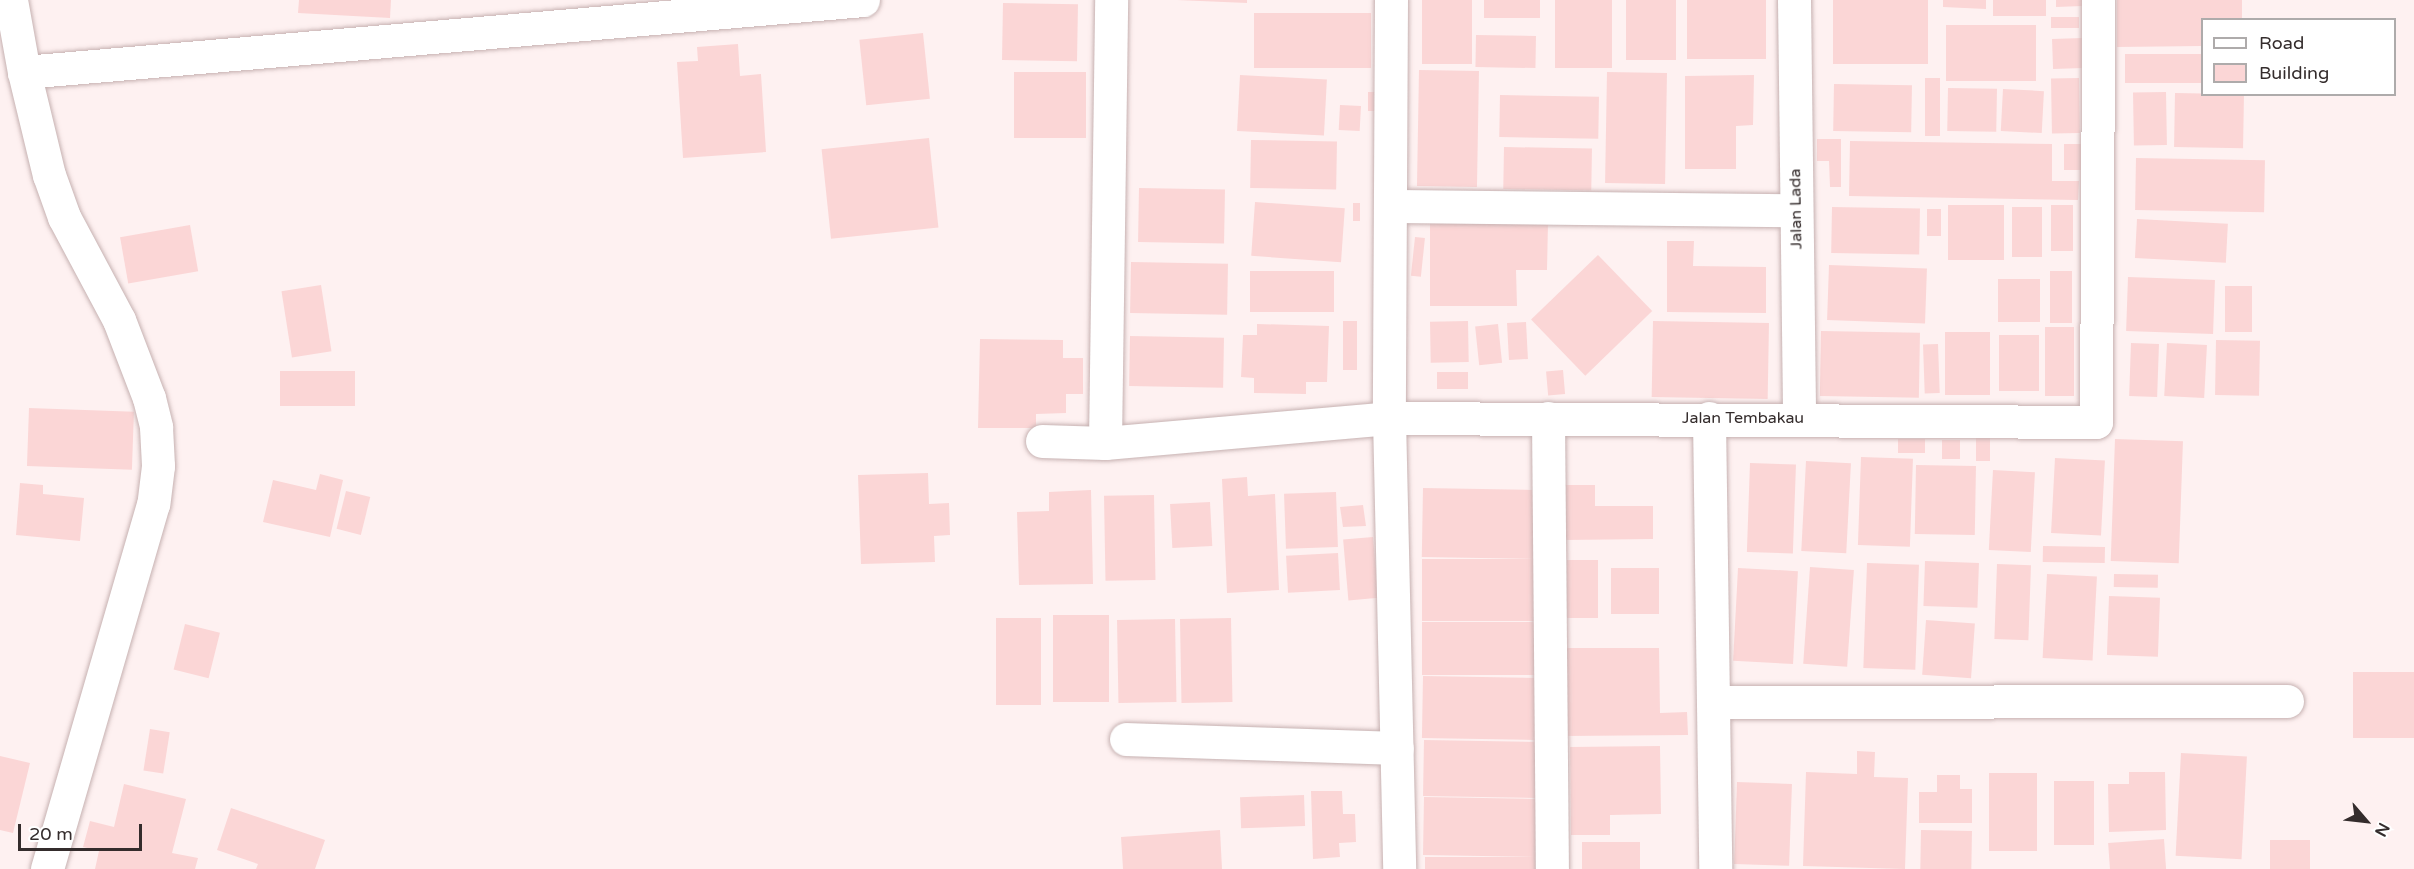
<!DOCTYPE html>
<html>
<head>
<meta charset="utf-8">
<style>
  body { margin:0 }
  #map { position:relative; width:2414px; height:869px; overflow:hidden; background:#fef1f1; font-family:"Varela Round",sans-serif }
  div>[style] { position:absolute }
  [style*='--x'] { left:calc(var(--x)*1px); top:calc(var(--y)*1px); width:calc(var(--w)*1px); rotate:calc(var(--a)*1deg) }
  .building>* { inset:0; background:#fbd6d6; transform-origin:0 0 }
  .roads { filter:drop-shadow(0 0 2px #c6b1b1) drop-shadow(0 0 2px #c6b1b1) }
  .minor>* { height:33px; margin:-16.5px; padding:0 16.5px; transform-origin:16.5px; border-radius:16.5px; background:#fff }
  span { translate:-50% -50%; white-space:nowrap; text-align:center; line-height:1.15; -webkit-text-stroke:4.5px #fff; paint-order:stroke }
  .street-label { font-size:16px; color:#342c2c }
  .legend { position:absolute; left:2201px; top:18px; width:195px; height:78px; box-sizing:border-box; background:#fff; border:2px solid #aeabab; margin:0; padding:8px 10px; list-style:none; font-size:18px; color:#342c2c }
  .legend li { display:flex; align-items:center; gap:12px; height:30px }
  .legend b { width:30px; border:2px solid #aeabab }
  .north { position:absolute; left:2336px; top:791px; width:60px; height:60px; -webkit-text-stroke:4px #fff; paint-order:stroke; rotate:118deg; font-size:16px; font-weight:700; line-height:24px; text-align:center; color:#342c2c }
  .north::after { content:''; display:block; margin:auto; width:21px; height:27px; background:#342c2c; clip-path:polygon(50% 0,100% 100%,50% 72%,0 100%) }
  .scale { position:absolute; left:18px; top:824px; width:124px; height:27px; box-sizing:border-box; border:3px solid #342c2c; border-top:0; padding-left:8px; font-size:18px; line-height:21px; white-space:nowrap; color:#342c2c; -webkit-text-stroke:4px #fff; paint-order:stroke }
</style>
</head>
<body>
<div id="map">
  <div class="building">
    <div style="clip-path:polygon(299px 0,391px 0,390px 18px,298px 13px)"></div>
    <div style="clip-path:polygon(1177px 0,1247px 0,1247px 3px)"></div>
    <div style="left:1422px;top:0;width:50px;height:64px"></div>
    <div style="left:1484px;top:0;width:56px;height:18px"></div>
    <div style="left:1555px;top:0;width:57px;height:68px"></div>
    <div style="left:1626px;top:0;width:50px;height:60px"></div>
    <div style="left:1687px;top:0;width:79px;height:59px"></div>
    <div style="left:1833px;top:0;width:95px;height:64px"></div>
    <div style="clip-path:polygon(1943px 0,1986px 0,1986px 9px,1943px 7px)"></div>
    <div style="left:1993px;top:0;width:53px;height:16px"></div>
    <div style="clip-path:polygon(2056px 0,2082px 0,2082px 6px,2056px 7px)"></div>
    <div style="clip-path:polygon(2117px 0,2242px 0,2242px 20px,2202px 20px,2202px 46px,2117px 47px)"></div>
    <div style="left:1003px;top:3px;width:75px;height:57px;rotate:1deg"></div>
    <div style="left:1254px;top:13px;width:117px;height:55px"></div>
    <div style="left:2051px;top:17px;width:28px;height:11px"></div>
    <div style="left:2036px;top:25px;width:56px;height:90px;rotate:90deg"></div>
    <div style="left:923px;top:33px;width:66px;height:64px;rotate:84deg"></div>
    <div style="left:1476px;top:35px;width:60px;height:32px;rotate:1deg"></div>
    <div style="left:2082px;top:38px;width:30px;height:30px;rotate:88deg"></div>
    <div style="clip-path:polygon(738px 44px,740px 76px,761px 74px,766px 152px,683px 158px,677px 62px,698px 61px,697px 47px)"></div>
    <div style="left:2202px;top:54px;width:29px;height:77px;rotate:90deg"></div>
    <div style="left:1419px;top:70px;width:60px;height:116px;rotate:1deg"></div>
    <div style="left:1014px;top:72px;width:72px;height:66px"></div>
    <div style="left:1607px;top:72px;width:60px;height:111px;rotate:1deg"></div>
    <div style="left:1240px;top:75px;width:87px;height:56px;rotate:3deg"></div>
    <div style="clip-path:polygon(1754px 75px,1753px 125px,1736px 126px,1736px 169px,1685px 169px,1685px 76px)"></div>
    <div style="left:1925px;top:78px;width:15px;height:58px"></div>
    <div style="left:2079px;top:78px;width:55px;height:28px;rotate:89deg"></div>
    <div style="left:1834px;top:84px;width:78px;height:47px;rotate:1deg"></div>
    <div style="left:1948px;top:88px;width:49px;height:43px;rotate:1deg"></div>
    <div style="left:2003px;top:89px;width:41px;height:42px;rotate:3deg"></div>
    <div style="left:1368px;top:92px;width:8px;height:19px"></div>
    <div style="left:2166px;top:92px;width:53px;height:33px;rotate:89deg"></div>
    <div style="left:2175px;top:93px;width:69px;height:54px;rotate:1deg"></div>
    <div style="left:1500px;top:95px;width:99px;height:42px;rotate:1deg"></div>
    <div style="left:1340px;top:105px;width:21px;height:25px;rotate:3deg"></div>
    <div style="left:929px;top:138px;width:90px;height:108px;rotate:84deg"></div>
    <div style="clip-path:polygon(1817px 139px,1841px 139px,1841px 187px,1830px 187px,1829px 161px,1817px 161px)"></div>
    <div style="left:1251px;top:140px;width:86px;height:48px;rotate:1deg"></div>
    <div style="clip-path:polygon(1850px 141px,2052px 144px,2052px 181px,2079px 181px,2078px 200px,1849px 196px)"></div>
    <div style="left:2064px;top:144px;width:17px;height:26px"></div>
    <div style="left:1504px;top:147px;width:88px;height:42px;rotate:1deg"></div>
    <div style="left:2136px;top:158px;width:129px;height:52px;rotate:1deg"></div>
    <div style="left:1139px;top:188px;width:86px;height:54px;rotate:1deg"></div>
    <div style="left:1255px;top:202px;width:90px;height:54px;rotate:4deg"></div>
    <div style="left:1353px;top:203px;width:7px;height:18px"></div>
    <div style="left:1948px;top:205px;width:56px;height:55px"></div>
    <div style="left:2051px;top:205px;width:22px;height:46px"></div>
    <div style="left:1832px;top:207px;width:88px;height:46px;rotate:1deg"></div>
    <div style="left:2012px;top:207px;width:30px;height:50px"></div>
    <div style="left:1927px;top:209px;width:14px;height:27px"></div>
    <div style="left:2137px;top:219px;width:91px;height:39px;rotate:3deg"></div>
    <div style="clip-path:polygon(1430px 223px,1548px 223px,1547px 270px,1516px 270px,1517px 306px,1430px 306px)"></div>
    <div style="left:190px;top:225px;width:47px;height:71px;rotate:80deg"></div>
    <div style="left:1415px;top:237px;width:10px;height:39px;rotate:6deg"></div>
    <div style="clip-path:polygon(1667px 241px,1694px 241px,1693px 266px,1766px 267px,1766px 313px,1667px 312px)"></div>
    <div style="left:1598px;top:255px;width:78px;height:93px;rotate:46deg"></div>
    <div style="left:1131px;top:262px;width:97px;height:51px;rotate:1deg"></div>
    <div style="left:1829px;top:265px;width:98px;height:55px;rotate:2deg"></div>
    <div style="left:1334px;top:271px;width:41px;height:84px;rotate:90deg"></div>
    <div style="left:2050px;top:271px;width:22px;height:52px"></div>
    <div style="left:2128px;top:277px;width:87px;height:54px;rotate:2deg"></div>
    <div style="left:1998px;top:279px;width:42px;height:43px"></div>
    <div style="left:321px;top:285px;width:67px;height:40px;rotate:81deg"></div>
    <div style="left:2225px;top:286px;width:27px;height:46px"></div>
    <div style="left:1343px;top:321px;width:14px;height:49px"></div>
    <div style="left:1468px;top:321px;width:41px;height:38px;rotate:89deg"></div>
    <div style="left:1653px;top:321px;width:116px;height:76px;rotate:1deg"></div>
    <div style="left:1526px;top:322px;width:37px;height:19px;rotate:87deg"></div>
    <div style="clip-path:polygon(1257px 324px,1329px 326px,1327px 382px,1306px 382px,1306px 394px,1254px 393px,1254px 378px,1241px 377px,1243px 335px,1257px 335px)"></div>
    <div style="left:1498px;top:324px;width:39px;height:23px;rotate:84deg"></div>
    <div style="left:2045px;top:327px;width:29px;height:69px"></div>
    <div style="left:1821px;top:331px;width:99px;height:65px;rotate:1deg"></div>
    <div style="left:1945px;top:332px;width:45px;height:63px"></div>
    <div style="left:1999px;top:335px;width:40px;height:56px"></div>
    <div style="left:1130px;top:336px;width:94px;height:50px;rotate:1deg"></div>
    <div style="clip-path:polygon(980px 339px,1063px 340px,1063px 358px,1083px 358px,1083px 394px,1066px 394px,1066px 413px,1036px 414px,1036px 428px,978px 428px)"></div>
    <div style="left:2216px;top:340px;width:44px;height:55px;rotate:1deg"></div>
    <div style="left:2131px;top:343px;width:28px;height:53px;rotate:2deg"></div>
    <div style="left:2167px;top:343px;width:40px;height:53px;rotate:3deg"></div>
    <div style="left:1938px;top:344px;width:49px;height:15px;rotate:88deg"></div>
    <div style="left:1563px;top:370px;width:24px;height:17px;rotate:85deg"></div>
    <div style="left:355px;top:371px;width:35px;height:75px;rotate:90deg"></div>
    <div style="left:1437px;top:372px;width:31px;height:17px"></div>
    <div style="left:29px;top:408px;width:105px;height:58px;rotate:2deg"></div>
    <div style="left:1976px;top:436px;width:14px;height:25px"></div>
    <div style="left:1898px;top:439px;width:27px;height:14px"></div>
    <div style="left:2115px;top:439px;width:68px;height:122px;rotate:2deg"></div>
    <div style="left:1960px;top:440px;width:19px;height:18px;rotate:90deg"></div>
    <div style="left:1861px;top:457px;width:52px;height:88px;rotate:2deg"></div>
    <div style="left:2055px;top:458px;width:50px;height:75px;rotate:3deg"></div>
    <div style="left:1806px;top:461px;width:45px;height:90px;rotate:3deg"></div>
    <div style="left:1750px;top:463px;width:46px;height:89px;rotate:2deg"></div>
    <div style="left:1916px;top:465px;width:60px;height:69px;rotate:1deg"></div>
    <div style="left:1993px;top:470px;width:42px;height:80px;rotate:3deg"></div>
    <div style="clip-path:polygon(928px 473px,929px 504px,949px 503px,950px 535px,934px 536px,935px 562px,861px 564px,858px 475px)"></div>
    <div style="clip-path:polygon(320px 474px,343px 480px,330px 537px,263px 522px,273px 480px,316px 490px)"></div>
    <div style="clip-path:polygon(1247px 477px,1248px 496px,1275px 494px,1279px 590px,1227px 593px,1222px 479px)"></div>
    <div style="clip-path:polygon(20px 483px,43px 485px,43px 494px,84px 498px,80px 541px,16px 535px)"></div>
    <div style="clip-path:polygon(1564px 485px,1595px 485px,1595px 506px,1653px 506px,1653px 539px,1564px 540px)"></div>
    <div style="left:1423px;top:488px;width:113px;height:69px;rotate:1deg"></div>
    <div style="clip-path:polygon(1091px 490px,1093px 584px,1019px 585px,1017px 512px,1049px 511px,1049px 492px)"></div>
    <div style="left:346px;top:491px;width:25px;height:39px;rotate:14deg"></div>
    <div style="left:1336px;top:492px;width:55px;height:52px;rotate:88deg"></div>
    <div style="left:1154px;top:495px;width:85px;height:50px;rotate:89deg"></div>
    <div style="left:1210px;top:502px;width:44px;height:40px;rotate:87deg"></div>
    <div style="clip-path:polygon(1363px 505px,1366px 526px,1343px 527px,1340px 507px)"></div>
    <div style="left:1373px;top:537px;width:61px;height:30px;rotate:85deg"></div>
    <div style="left:2043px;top:546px;width:62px;height:16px;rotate:1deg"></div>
    <div style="left:1338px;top:553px;width:37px;height:52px;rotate:87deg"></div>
    <div style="left:1422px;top:559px;width:114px;height:62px"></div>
    <div style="left:1567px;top:560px;width:31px;height:58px"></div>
    <div style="left:1925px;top:561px;width:54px;height:45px;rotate:2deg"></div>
    <div style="left:1867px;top:563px;width:52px;height:105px;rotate:2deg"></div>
    <div style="left:1997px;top:564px;width:34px;height:75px;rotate:2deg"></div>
    <div style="left:1810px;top:567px;width:44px;height:97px;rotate:4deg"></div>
    <div style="left:1611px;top:568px;width:48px;height:46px"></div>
    <div style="left:1738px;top:568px;width:60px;height:93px;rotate:3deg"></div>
    <div style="left:2047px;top:574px;width:50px;height:84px;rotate:3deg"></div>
    <div style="left:2114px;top:574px;width:44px;height:13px;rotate:1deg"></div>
    <div style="left:2109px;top:596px;width:51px;height:59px;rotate:2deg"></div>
    <div style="left:1053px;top:615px;width:56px;height:87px"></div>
    <div style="left:996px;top:618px;width:45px;height:87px"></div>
    <div style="left:1231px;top:618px;width:84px;height:51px;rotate:89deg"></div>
    <div style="left:1175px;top:619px;width:83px;height:58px;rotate:89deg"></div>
    <div style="left:1926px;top:620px;width:49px;height:55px;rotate:4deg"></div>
    <div style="left:1422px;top:622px;width:116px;height:53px"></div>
    <div style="left:185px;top:624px;width:36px;height:47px;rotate:14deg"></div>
    <div style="clip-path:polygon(1564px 648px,1659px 648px,1660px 713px,1687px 712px,1688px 735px,1564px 736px)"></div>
    <div style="left:2414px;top:672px;width:66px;height:61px;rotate:90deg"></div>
    <div style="left:1423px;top:676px;width:114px;height:62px;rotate:1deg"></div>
    <div style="left:150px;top:729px;width:20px;height:42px;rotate:9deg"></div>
    <div style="left:1424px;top:740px;width:112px;height:56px;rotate:1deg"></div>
    <div style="clip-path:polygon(1660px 746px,1661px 814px,1610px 815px,1610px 835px,1571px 835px,1570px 747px)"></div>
    <div style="clip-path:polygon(1857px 751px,1875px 752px,1874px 777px,1908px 778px,1905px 869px,1803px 866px,1806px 772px,1857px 774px)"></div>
    <div style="left:2181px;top:753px;width:66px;height:103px;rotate:3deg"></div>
    <div style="clip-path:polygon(0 756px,30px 763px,13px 833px,0 830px)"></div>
    <div style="clip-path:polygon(2129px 772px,2165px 772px,2166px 830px,2109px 832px,2108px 784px,2129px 784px)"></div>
    <div style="left:1989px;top:773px;width:48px;height:78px"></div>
    <div style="clip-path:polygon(1937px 775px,1960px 775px,1960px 789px,1972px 789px,1972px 823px,1919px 823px,1919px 792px,1937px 792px)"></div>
    <div style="left:2054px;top:781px;width:40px;height:64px"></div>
    <div style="left:1737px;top:782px;width:55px;height:82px;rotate:2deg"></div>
    <div style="clip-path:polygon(124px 784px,186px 799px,172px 853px,198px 858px,195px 869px,95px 869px,99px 851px,83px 847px,90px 821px,114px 827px)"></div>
    <div style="clip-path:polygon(1311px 791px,1342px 791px,1343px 814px,1355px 814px,1356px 842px,1339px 843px,1340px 857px,1313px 859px)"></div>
    <div style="left:1304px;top:795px;width:31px;height:64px;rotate:88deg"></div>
    <div style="left:1424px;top:797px;width:112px;height:58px;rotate:1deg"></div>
    <div style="clip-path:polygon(231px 808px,325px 840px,315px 869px,256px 869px,258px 864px,217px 850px)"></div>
    <div style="clip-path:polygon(1220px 830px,1222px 869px,1123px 869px,1121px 837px)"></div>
    <div style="left:1921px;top:830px;width:51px;height:39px;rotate:1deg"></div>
    <div style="left:2164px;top:839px;width:30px;height:56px;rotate:86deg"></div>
    <div style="left:2270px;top:840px;width:40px;height:29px"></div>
    <div style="left:1640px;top:842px;width:27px;height:58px;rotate:90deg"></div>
    <div style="left:1425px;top:857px;width:110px;height:12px"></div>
  </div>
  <div class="roads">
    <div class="minor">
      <div style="--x:11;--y:0;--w:73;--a:79.8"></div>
      <div style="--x:24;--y:72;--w:106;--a:76.4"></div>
      <div style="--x:49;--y:175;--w:45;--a:70.3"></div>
      <div style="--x:64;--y:217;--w:117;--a:61.9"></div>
      <div style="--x:119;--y:320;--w:84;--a:69"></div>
      <div style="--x:149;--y:398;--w:30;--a:76"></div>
      <div style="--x:156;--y:427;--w:39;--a:87"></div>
      <div style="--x:158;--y:466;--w:38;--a:97"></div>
      <div style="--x:153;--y:504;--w:380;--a:106.2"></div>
      <div style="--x:1391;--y:0;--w:418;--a:90.3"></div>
      <div style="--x:1389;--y:418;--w:451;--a:88.7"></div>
      <div style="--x:1794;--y:0;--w:419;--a:89.3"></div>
      <div style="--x:24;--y:72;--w:842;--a:-4.9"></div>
      <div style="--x:1390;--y:206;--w:406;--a:0.6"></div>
      <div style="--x:1548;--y:418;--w:451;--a:89.5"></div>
      <div style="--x:1709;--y:418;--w:451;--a:89.2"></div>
      <div style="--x:1042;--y:441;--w:63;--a:1.8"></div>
      <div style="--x:1105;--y:443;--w:285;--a:-5"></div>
      <div style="--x:1389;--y:418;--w:707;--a:0.32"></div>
      <div style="--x:2096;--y:422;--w:422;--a:-89.7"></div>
      <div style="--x:1105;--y:443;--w:443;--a:-89.2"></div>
      <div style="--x:1714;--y:702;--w:573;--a:-0.1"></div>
      <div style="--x:1126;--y:739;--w:271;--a:1.9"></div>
    </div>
  </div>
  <div class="street-label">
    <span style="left:1796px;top:209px;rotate:-91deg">Jalan Lada</span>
    <span style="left:1743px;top:418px">Jalan Tembakau</span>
  </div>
  <ul class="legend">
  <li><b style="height:8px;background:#fff"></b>Road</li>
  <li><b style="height:16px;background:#fbd6d6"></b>Building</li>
  </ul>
  <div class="north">N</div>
  <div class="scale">20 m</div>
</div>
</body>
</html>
